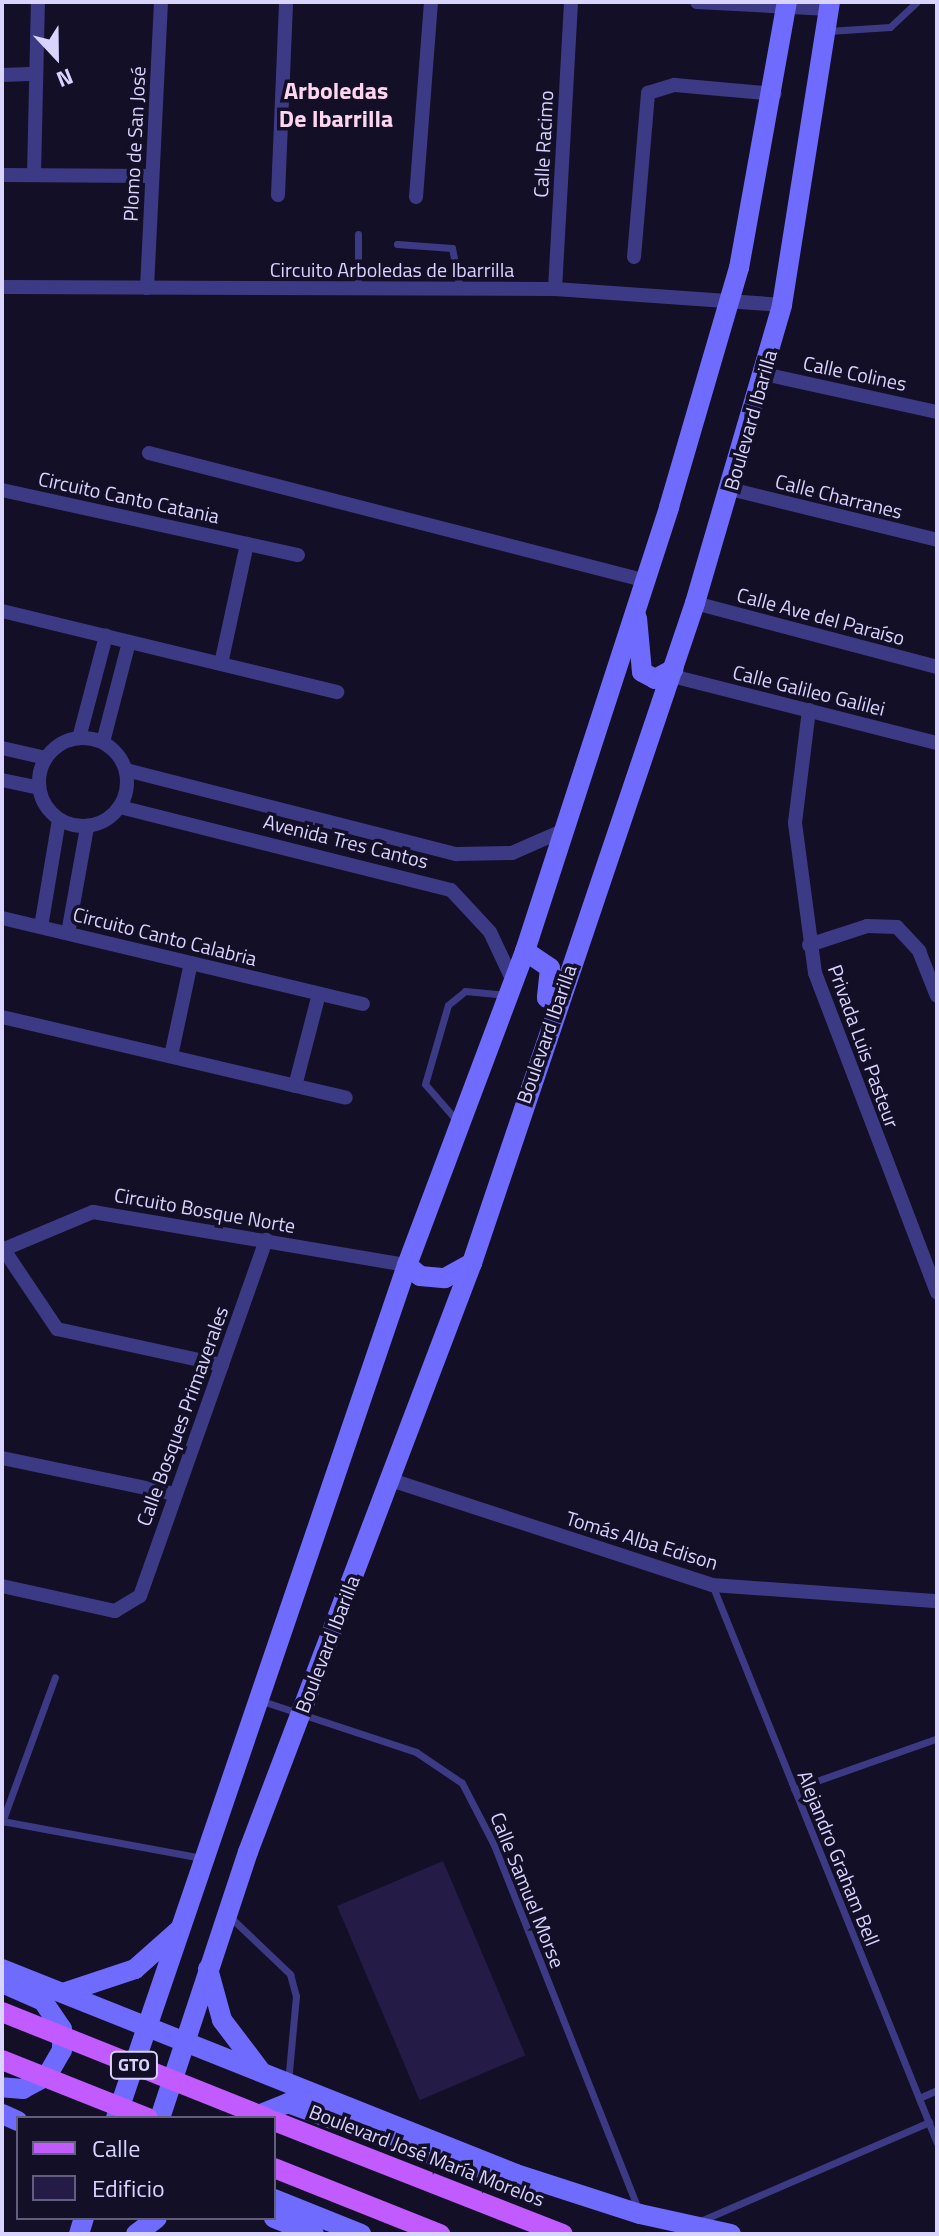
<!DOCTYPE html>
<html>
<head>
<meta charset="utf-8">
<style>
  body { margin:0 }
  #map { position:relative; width:939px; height:2236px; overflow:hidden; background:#130f26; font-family:"Titillium Web",sans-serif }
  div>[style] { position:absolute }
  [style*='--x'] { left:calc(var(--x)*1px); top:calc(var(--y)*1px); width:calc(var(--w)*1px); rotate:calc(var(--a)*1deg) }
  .building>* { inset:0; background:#241b47; transform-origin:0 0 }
  .lane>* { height:7px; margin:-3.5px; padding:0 3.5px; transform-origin:3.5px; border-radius:3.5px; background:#3d3a85 }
  .street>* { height:14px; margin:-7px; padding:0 7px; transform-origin:7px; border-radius:7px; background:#3d3a85 }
  .street>.ring { margin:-7px; padding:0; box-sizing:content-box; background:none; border:14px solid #3d3a85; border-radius:50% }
  .secondary>* { height:20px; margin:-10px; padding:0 10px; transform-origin:10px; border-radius:10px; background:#6f6bff }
  .primary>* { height:20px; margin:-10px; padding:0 10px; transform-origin:10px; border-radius:10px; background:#c25bff }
  .primary-bridge>* { height:20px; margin:-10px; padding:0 10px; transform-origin:10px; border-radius:10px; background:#c25bff }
  span { translate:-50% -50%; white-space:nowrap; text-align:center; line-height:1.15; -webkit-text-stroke:7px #130f26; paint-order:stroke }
  .shield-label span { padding:2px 6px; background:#130f26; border:2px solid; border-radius:6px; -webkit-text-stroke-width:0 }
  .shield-label { font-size:18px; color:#d9d4ff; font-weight:700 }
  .street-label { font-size:20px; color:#d9d4ff }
  .quarter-label { font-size:24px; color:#ffd6f0; font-weight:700 }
  .frame { position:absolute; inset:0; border:4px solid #d9d4ff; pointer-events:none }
  .legend { position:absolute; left:16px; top:2116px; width:260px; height:104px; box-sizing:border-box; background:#130f26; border:2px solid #625e7d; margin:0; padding:10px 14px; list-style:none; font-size:24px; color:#d9d4ff }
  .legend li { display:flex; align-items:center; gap:16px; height:40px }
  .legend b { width:40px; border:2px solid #625e7d }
  .north { position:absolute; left:16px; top:16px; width:80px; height:80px; -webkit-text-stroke:6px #130f26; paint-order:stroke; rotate:158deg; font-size:22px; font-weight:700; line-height:32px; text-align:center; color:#d9d4ff }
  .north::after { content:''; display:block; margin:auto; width:28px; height:36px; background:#d9d4ff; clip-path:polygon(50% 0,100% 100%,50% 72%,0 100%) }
</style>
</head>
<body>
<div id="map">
  <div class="building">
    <div style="left:443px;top:1861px;width:211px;height:115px;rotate:67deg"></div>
  </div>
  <div class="lane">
    <div style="--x:828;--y:31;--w:62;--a:-3.7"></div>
    <div style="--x:890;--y:27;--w:37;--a:-43"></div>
    <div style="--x:397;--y:244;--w:55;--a:4.2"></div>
    <div style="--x:452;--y:248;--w:42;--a:79"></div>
    <div style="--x:358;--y:289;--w:55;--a:-90"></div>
    <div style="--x:458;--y:1122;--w:50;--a:-131"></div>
    <div style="--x:425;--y:1084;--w:82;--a:-73.8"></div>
    <div style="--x:448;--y:1005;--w:22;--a:-39"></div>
    <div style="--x:465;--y:991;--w:42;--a:5.4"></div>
    <div style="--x:713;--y:1587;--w:599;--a:68.06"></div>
    <div style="--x:262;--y:1701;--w:162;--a:18.3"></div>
    <div style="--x:416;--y:1752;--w:55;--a:34"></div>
    <div style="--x:462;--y:1783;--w:70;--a:62.7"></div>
    <div style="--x:494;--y:1845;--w:391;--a:68.4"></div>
    <div style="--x:794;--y:1789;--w:150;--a:-19.5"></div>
    <div style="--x:2;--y:1821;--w:202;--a:10.5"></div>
    <div style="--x:2;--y:1822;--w:154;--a:-69.9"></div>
    <div style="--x:228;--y:1915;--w:86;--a:43.6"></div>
    <div style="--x:290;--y:1974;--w:23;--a:75"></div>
    <div style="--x:296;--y:1996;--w:86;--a:95.3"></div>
    <div style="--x:919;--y:2098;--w:20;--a:-24"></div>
    <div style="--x:698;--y:2222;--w:252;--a:-23.4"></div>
  </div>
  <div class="street">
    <div style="--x:697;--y:2;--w:132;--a:3"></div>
    <div style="--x:2;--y:75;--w:34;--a:-2"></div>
    <div style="--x:2;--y:175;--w:150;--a:0.4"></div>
    <div style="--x:34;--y:175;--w:173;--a:-88.7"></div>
    <div style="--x:278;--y:195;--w:193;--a:-87.6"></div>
    <div style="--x:416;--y:197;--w:196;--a:-85.6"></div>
    <div style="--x:634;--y:257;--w:165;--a:-85.1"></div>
    <div style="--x:648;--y:93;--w:28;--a:-17"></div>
    <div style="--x:675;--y:85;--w:100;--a:5.1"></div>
    <div style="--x:2;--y:287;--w:553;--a:0.21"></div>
    <div style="--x:555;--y:289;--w:228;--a:4"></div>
    <div style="--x:147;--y:288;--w:286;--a:-87.2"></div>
    <div style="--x:555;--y:289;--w:287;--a:-86.8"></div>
    <div style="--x:764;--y:374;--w:177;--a:12.4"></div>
    <div style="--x:149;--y:453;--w:510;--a:14.42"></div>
    <div style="--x:730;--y:489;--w:213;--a:13.8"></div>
    <div style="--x:2;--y:490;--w:303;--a:12.4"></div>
    <div style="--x:695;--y:603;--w:250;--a:14.8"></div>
    <div style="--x:2;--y:611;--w:345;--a:13.6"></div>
    <div style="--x:221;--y:664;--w:123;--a:-77.8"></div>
    <div style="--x:672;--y:676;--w:273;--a:14.2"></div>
    <div style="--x:809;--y:710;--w:114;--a:97.1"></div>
    <div style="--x:795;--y:823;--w:151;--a:82.4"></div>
    <div style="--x:815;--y:973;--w:342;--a:69.1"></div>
    <div class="ring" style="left:39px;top:738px;width:74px;height:74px"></div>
    <div style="--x:79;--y:738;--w:106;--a:-75.2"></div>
    <div style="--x:103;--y:742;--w:103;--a:-75.4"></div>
    <div style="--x:2;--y:748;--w:45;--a:12.8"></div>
    <div style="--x:126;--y:770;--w:341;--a:14.3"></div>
    <div style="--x:456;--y:854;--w:56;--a:-1"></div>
    <div style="--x:512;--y:853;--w:55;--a:-23.7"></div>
    <div style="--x:2;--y:780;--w:38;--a:12"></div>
    <div style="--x:120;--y:807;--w:341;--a:14.1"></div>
    <div style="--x:451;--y:890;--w:57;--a:47.1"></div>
    <div style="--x:490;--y:932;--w:56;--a:64.8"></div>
    <div style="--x:2;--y:918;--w:371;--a:13.4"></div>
    <div style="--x:41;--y:927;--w:109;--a:-80.5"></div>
    <div style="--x:68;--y:933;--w:108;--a:-79.8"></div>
    <div style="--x:809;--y:945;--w:61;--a:-18.1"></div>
    <div style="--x:867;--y:926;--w:30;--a:2"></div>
    <div style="--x:897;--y:927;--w:33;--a:47"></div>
    <div style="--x:919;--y:951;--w:48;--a:68.2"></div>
    <div style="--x:2;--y:1017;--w:353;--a:13.2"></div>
    <div style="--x:171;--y:1056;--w:95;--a:-77.9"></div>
    <div style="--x:295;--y:1086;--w:95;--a:-75.4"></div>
    <div style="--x:2;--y:1247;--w:99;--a:56.1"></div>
    <div style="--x:57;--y:1329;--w:169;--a:12.3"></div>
    <div style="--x:2;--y:1250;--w:99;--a:-22.7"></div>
    <div style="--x:93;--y:1212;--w:318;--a:9.6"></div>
    <div style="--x:2;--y:1458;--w:177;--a:11.8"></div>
    <div style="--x:391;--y:1480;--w:338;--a:18.1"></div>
    <div style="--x:712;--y:1585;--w:226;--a:4.1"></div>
    <div style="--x:2;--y:1586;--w:116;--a:12.5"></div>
    <div style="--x:115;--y:1611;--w:29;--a:-31"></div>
    <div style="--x:140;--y:1596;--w:378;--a:-70.5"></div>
  </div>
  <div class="secondary">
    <div style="--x:637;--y:618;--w:54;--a:84.7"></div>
    <div style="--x:642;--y:672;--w:15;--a:28"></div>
    <div style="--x:655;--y:679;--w:21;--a:-28"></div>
    <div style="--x:525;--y:951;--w:30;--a:34"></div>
    <div style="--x:550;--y:968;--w:30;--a:96"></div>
    <div style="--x:407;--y:1265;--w:17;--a:40"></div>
    <div style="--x:420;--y:1276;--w:25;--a:5"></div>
    <div style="--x:445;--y:1278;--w:31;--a:-29"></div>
    <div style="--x:2;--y:1969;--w:553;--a:21.74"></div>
    <div style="--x:516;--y:2174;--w:130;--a:17.9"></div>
    <div style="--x:640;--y:2214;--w:93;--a:12.4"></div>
    <div style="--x:208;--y:1969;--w:53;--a:74.6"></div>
    <div style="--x:222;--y:2020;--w:63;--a:52.8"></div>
    <div style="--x:2;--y:1983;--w:45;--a:23.7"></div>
    <div style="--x:43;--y:2001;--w:34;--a:56"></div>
    <div style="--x:62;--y:2029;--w:21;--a:90"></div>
    <div style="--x:62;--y:2050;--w:30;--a:120"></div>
    <div style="--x:47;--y:2076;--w:27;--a:152"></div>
    <div style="--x:23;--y:2089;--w:21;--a:-175"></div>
    <div style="--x:63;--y:1993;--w:76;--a:-18.4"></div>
    <div style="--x:135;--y:1969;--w:60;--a:-41.6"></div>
    <div style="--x:2;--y:2114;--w:17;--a:24"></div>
    <div style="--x:116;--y:2118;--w:901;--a:-71.16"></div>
    <div style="--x:407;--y:1265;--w:335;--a:-69.4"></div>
    <div style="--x:525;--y:951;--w:467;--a:-72"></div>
    <div style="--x:669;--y:507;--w:249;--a:-73.7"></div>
    <div style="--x:739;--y:268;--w:270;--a:-79.8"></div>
    <div style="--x:160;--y:2118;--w:280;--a:-71.7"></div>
    <div style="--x:248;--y:1852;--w:630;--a:-69.18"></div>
    <div style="--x:472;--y:1263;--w:697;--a:-71.33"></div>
    <div style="--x:695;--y:603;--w:310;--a:-73.7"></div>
    <div style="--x:782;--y:305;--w:307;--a:-81"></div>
    <div style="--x:251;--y:2118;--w:40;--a:-22"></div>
    <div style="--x:288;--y:2103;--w:262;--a:19.9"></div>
    <div style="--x:274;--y:2199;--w:94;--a:21.9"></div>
    <div style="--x:274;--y:2218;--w:43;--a:21.8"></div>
    <div style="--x:79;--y:2234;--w:17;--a:-73"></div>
    <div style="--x:136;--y:2234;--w:26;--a:-37"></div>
  </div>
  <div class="primary">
    <div style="--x:274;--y:2121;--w:310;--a:21.4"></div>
    <div style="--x:274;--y:2168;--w:179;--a:21.7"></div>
  </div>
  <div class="primary-bridge">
    <div style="--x:2;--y:2012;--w:285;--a:21.8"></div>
    <div style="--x:2;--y:2060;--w:157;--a:21.7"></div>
  </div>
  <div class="shield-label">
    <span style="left:134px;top:2065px">GTO</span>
  </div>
  <div class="street-label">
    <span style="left:134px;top:144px;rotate:-87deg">Plomo de San José</span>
    <span style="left:543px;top:144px;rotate:-87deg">Calle Racimo</span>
    <span style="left:392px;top:269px">Circuito Arboledas de Ibarrilla</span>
    <span style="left:855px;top:373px;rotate:12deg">Calle Colines</span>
    <span style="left:750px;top:420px;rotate:-74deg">Boulevard Ibarilla</span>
    <span style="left:839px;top:496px;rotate:14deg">Calle Charranes</span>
    <span style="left:129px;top:497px;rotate:12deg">Circuito Canto Catania</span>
    <span style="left:821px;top:616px;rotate:15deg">Calle Ave del Paraíso</span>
    <span style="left:809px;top:690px;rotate:14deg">Calle Galileo Galilei</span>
    <span style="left:346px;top:841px;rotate:14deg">Avenida Tres Cantos</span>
    <span style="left:165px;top:936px;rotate:14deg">Circuito Canto Calabria</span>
    <span style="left:546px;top:1034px;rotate:-71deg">Boulevard Ibarilla</span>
    <span style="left:864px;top:1046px;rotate:70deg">Privada Luis Pasteur</span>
    <span style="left:205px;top:1210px;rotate:10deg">Circuito Bosque Norte</span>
    <span style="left:182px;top:1416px;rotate:-70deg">Calle Bosques Primaverales</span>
    <span style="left:642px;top:1540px;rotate:17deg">Tomás Alba Edison</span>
    <span style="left:327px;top:1644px;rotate:-69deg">Boulevard Ibarilla</span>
    <span style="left:839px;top:1858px;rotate:68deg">Alejandro Graham Bell</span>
    <span style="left:528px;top:1890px;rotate:68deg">Calle Samuel Morse</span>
    <span style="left:427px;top:2155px;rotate:21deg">Boulevard José María Morelos</span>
  </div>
  <div class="quarter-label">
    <span style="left:336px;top:105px">Arboledas<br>De Ibarrilla</span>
  </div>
  <div class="frame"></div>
  <ul class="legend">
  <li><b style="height:10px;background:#c25bff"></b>Calle</li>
  <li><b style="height:22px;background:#241b47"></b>Edificio</li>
  </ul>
  <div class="north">N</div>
</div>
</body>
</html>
